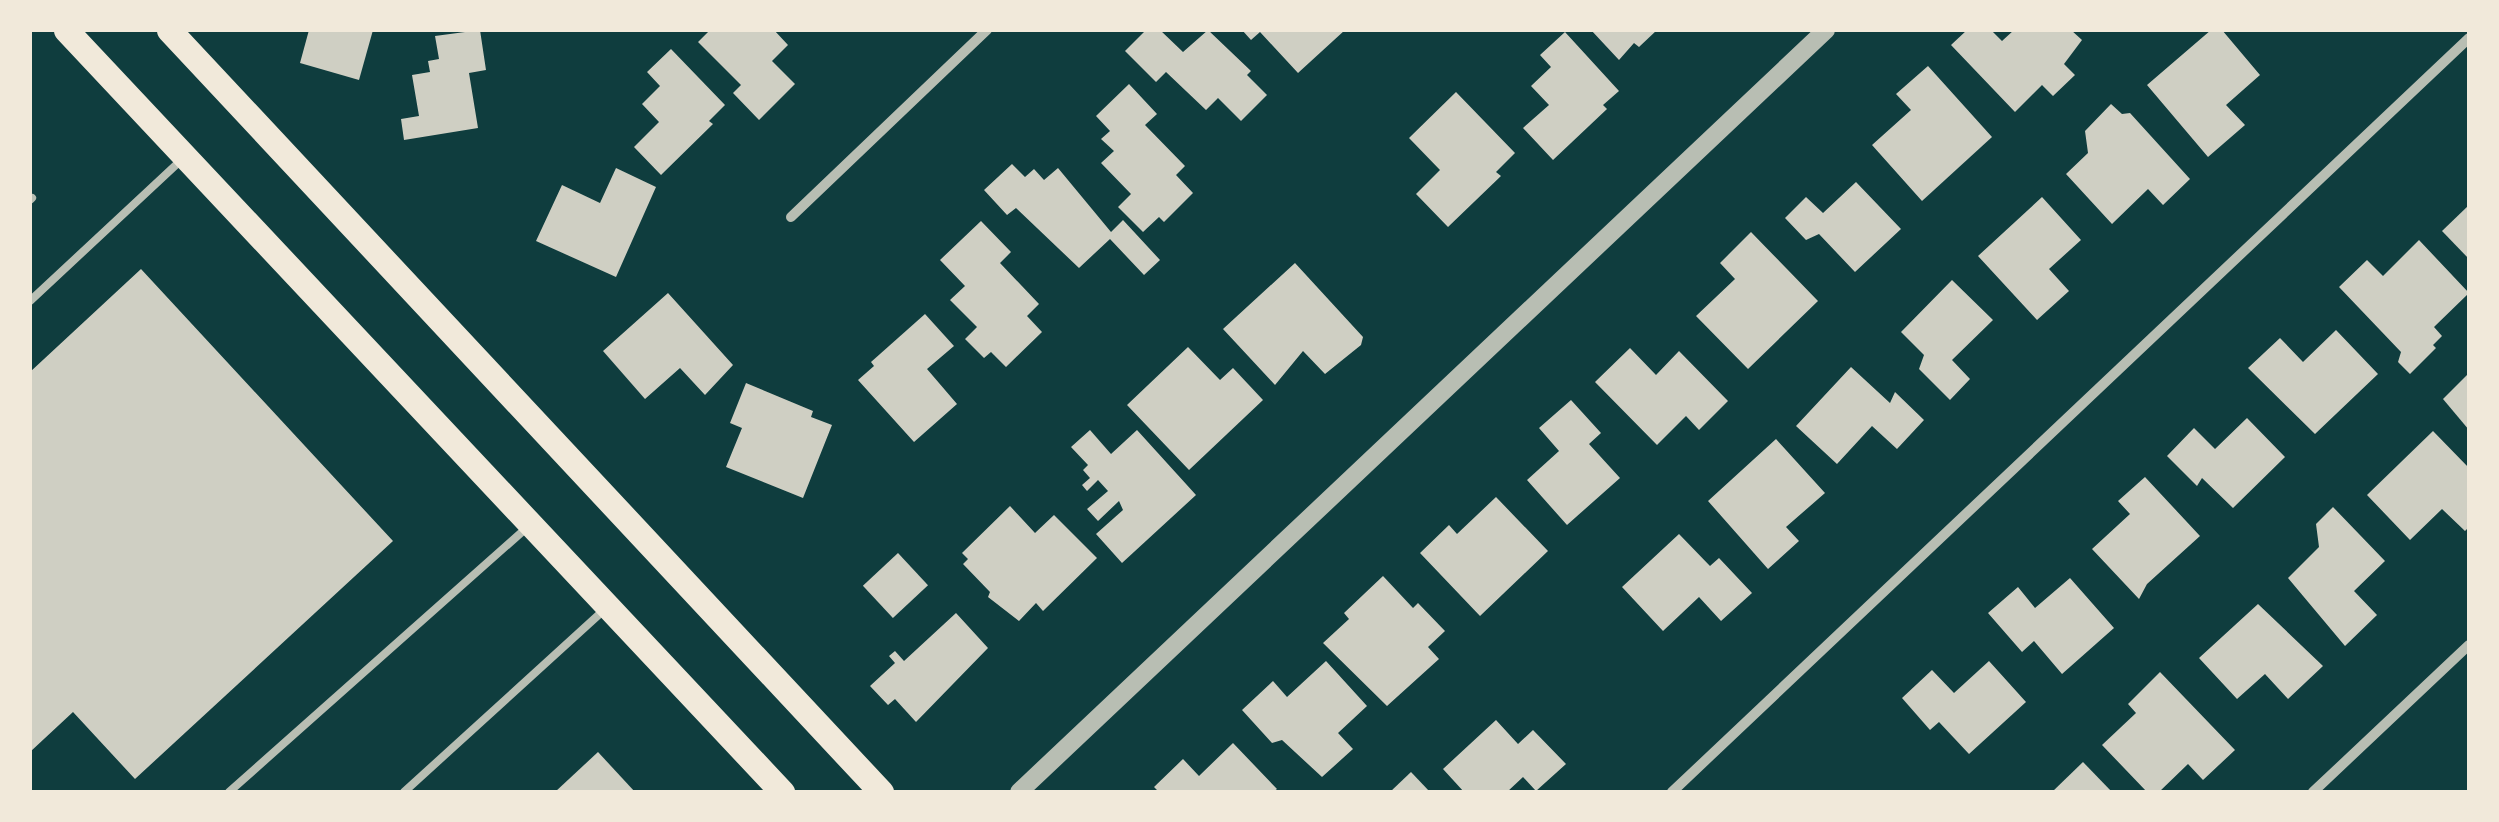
<!DOCTYPE html>
<html>
<head>
<meta charset="utf-8">
<style>
  body { margin:0 }
  #map { position:relative; width:2499px; height:822px; overflow:hidden; background:#0f3d3e; font-family:Poppins,sans-serif }
  div>[style] { position:absolute }
  [style*='--x'] { left:calc(var(--x)*1px); top:calc(var(--y)*1px); width:calc(var(--w)*1px); rotate:calc(var(--a)*1deg) }
  .building>* { inset:0; background:#cfcfc3; transform-origin:0 0 }
  .service>* { height:8px; margin:-4px; padding:0 4px; transform-origin:4px; border-radius:4px; background:#b8beb3 }
  .minor>* { height:10px; margin:-5px; padding:0 5px; transform-origin:5px; border-radius:5px; background:#b8beb3 }
  .tertiary>* { height:18px; margin:-9px; padding:0 9px; transform-origin:9px; border-radius:9px; background:#b8beb3 }
  .primary>* { height:25px; margin:-12.5px; padding:0 12.5px; transform-origin:12.5px; border-radius:12.5px; background:#f1e9da }
  span { translate:-50% -50%; white-space:nowrap; text-align:center; line-height:1.15; -webkit-text-stroke:8px #f1e9da; paint-order:stroke }
  .frame { position:absolute; inset:0; border:32px solid #f1e9da; pointer-events:none }
</style>
</head>
<body>
<div id="map">
  <div class="building">
    <div style="clip-path:polygon(309px 30px,373px 30px,359px 80px,300px 63px)"></div>
    <div style="clip-path:polygon(480px 30px,486px 70px,469px 73px,478px 128px,404px 140px,401px 119px,419px 116px,412px 75px,430px 72px,428px 61px,439px 59px,435px 36px)"></div>
    <div style="clip-path:polygon(710px 30px,774px 30px,788px 45px,772px 61px,795px 84px,759px 120px,733px 93px,741px 85px,698px 42px)"></div>
    <div style="clip-path:polygon(1146px 30px,1160px 30px,1183px 52px,1208px 30px,1251px 71px,1247px 75px,1267px 95px,1241px 121px,1218px 98px,1206px 110px,1166px 72px,1156px 82px,1125px 51px)"></div>
    <div style="clip-path:polygon(1242px 30px,1345px 30px,1298px 73px,1260px 32px,1251px 40px)"></div>
    <div style="clip-path:polygon(1591px 30px,1657px 30px,1639px 47px,1634px 43px,1619px 60px)"></div>
    <div style="clip-path:polygon(1967px 30px,1991px 30px,2002px 41px,2014px 30px,2071px 30px,2082px 40px,2064px 64px,2075px 75px,2053px 96px,2042px 85px,2015px 112px,1951px 45px)"></div>
    <div style="clip-path:polygon(2211px 30px,2222px 30px,2260px 75px,2226px 105px,2245px 125px,2208px 157px,2147px 85px)"></div>
    <div style="clip-path:polygon(1565px 32px,1619px 91px,1603px 105px,1607px 109px,1553px 160px,1523px 128px,1549px 105px,1531px 86px,1551px 67px,1540px 55px)"></div>
    <div style="clip-path:polygon(671px 49px,725px 105px,709px 121px,713px 124px,661px 175px,634px 147px,659px 122px,642px 104px,660px 86px,647px 72px)"></div>
    <div style="clip-path:polygon(1928px 66px,1992px 137px,1922px 201px,1872px 145px,1911px 110px,1896px 94px)"></div>
    <div style="clip-path:polygon(1129px 84px,1157px 114px,1145px 125px,1185px 166px,1176px 175px,1193px 193px,1164px 222px,1159px 217px,1143px 232px,1118px 207px,1131px 194px,1101px 163px,1114px 151px,1101px 139px,1110px 131px,1096px 116px)"></div>
    <div style="clip-path:polygon(1456px 92px,1515px 153px,1496px 172px,1501px 176px,1448px 227px,1416px 194px,1440px 170px,1409px 138px)"></div>
    <div style="clip-path:polygon(2111px 104px,2122px 114px,2130px 113px,2190px 179px,2163px 205px,2148px 189px,2112px 224px,2066px 174px,2088px 153px,2085px 131px)"></div>
    <div style="clip-path:polygon(1012px 164px,1025px 177px,1034px 169px,1044px 180px,1058px 168px,1111px 232px,1123px 220px,1160px 260px,1144px 275px,1110px 239px,1079px 268px,1016px 208px,1007px 215px,984px 190px)"></div>
    <div style="clip-path:polygon(616px 168px,656px 187px,616px 277px,536px 241px,562px 185px,600px 203px)"></div>
    <div style="clip-path:polygon(1856px 182px,1901px 229px,1855px 272px,1819px 234px,1806px 240px,1785px 218px,1806px 197px,1823px 213px)"></div>
    <div style="clip-path:polygon(2042px 197px,2081px 240px,2049px 269px,2069px 291px,2037px 320px,1978px 256px)"></div>
    <div style="clip-path:polygon(2469px 205px,2469px 259px,2442px 231px)"></div>
    <div style="clip-path:polygon(981px 221px,1011px 252px,1000px 263px,1039px 304px,1027px 316px,1042px 332px,1006px 367px,991px 352px,984px 358px,965px 339px,977px 327px,950px 300px,965px 286px,940px 260px)"></div>
    <div style="clip-path:polygon(1751px 232px,1818px 301px,1748px 369px,1696px 316px,1735px 279px,1720px 263px)"></div>
    <div style="clip-path:polygon(2419px 240px,2469px 293px,2434px 327px,2442px 336px,2433px 345px,2436px 348px,2410px 374px,2398px 362px,2401px 352px,2339px 287px,2367px 260px,2383px 276px)"></div>
    <div style="clip-path:polygon(1295px 263px,1363px 337px,1361px 345px,1325px 374px,1303px 351px,1275px 385px,1223px 329px)"></div>
    <div style="clip-path:polygon(141px 269px,393px 541px,135px 779px,73px 712px,30px 752px,30px 372px)"></div>
    <div style="clip-path:polygon(1952px 280px,1993px 320px,1952px 360px,1970px 379px,1950px 400px,1919px 369px,1924px 355px,1901px 332px)"></div>
    <div style="clip-path:polygon(668px 293px,733px 365px,705px 395px,680px 368px,645px 399px,603px 351px)"></div>
    <div style="clip-path:polygon(925px 314px,954px 346px,927px 369px,957px 404px,914px 442px,858px 380px,874px 366px,871px 362px)"></div>
    <div style="clip-path:polygon(2336px 330px,2378px 374px,2315px 434px,2248px 368px,2280px 338px,2303px 362px)"></div>
    <div style="clip-path:polygon(1188px 347px,1220px 380px,1233px 368px,1263px 400px,1189px 470px,1127px 405px)"></div>
    <div style="clip-path:polygon(1630px 348px,1656px 375px,1679px 351px,1728px 401px,1699px 430px,1686px 416px,1657px 445px,1595px 382px)"></div>
    <div style="clip-path:polygon(1851px 367px,1890px 403px,1895px 392px,1924px 420px,1897px 449px,1872px 426px,1837px 464px,1796px 426px)"></div>
    <div style="clip-path:polygon(2469px 373px,2469px 430px,2443px 399px)"></div>
    <div style="clip-path:polygon(746px 383px,813px 411px,811px 417px,832px 425px,803px 498px,726px 467px,742px 428px,730px 423px)"></div>
    <div style="clip-path:polygon(1571px 400px,1601px 433px,1589px 444px,1620px 478px,1567px 525px,1527px 480px,1559px 451px,1539px 428px)"></div>
    <div style="clip-path:polygon(2247px 418px,2285px 457px,2233px 508px,2202px 478px,2197px 486px,2167px 456px,2194px 428px,2215px 449px)"></div>
    <div style="clip-path:polygon(1090px 430px,1111px 454px,1137px 430px,1196px 495px,1122px 563px,1096px 534px,1123px 510px,1119px 501px,1098px 521px,1087px 509px,1108px 491px,1098px 480px,1087px 491px,1082px 485px,1090px 478px,1083px 470px,1088px 465px,1071px 447px)"></div>
    <div style="clip-path:polygon(2433px 431px,2469px 468px,2469px 527px,2465px 531px,2442px 509px,2410px 540px,2367px 495px)"></div>
    <div style="clip-path:polygon(1776px 439px,1825px 493px,1786px 527px,1799px 541px,1768px 569px,1708px 501px)"></div>
    <div style="clip-path:polygon(2145px 477px,2200px 536px,2147px 584px,2139px 599px,2092px 549px,2130px 514px,2118px 501px)"></div>
    <div style="clip-path:polygon(1496px 497px,1548px 551px,1480px 616px,1420px 553px,1449px 525px,1457px 534px)"></div>
    <div style="clip-path:polygon(1010px 506px,1035px 533px,1054px 515px,1097px 558px,1043px 611px,1036px 603px,1019px 621px,988px 597px,990px 592px,963px 564px,968px 559px,962px 553px)"></div>
    <div style="clip-path:polygon(2333px 507px,2385px 561px,2354px 591px,2377px 615px,2345px 646px,2288px 578px,2319px 547px,2316px 524px)"></div>
    <div style="clip-path:polygon(1679px 534px,1710px 566px,1719px 558px,1752px 593px,1721px 621px,1699px 597px,1663px 631px,1622px 587px)"></div>
    <div style="left:898px;top:553px;width:44px;height:48px;rotate:47deg"></div>
    <div style="clip-path:polygon(1383px 576px,1413px 608px,1418px 603px,1445px 631px,1428px 647px,1439px 659px,1387px 706px,1323px 643px,1349px 619px,1344px 613px)"></div>
    <div style="clip-path:polygon(2070px 578px,2114px 628px,2062px 674px,2034px 641px,2022px 652px,1988px 613px,2018px 587px,2035px 608px)"></div>
    <div style="clip-path:polygon(2258px 604px,2323px 666px,2288px 699px,2265px 674px,2237px 699px,2199px 658px)"></div>
    <div style="clip-path:polygon(956px 613px,988px 648px,916px 722px,895px 699px,888px 705px,870px 686px,895px 663px,889px 656px,895px 651px,904px 661px)"></div>
    <div style="clip-path:polygon(1326px 661px,1367px 706px,1338px 733px,1353px 749px,1322px 777px,1282px 740px,1272px 743px,1242px 710px,1273px 681px,1287px 697px)"></div>
    <div style="clip-path:polygon(1989px 661px,2026px 702px,1969px 754px,1939px 722px,1930px 730px,1902px 698px,1932px 670px,1954px 693px)"></div>
    <div style="clip-path:polygon(2160px 672px,2235px 750px,2203px 780px,2188px 764px,2159px 792px,2147px 792px,2102px 745px,2136px 713px,2128px 704px)"></div>
    <div style="clip-path:polygon(1496px 720px,1518px 744px,1533px 730px,1566px 764px,1536px 791px,1523px 777px,1507px 792px,1464px 792px,1443px 769px)"></div>
    <div style="clip-path:polygon(1233px 743px,1277px 789px,1273px 792px,1159px 792px,1154px 787px,1183px 759px,1199px 776px)"></div>
    <div style="clip-path:polygon(598px 752px,635px 792px,555px 792px)"></div>
    <div style="clip-path:polygon(2083px 762px,2112px 792px,2052px 792px)"></div>
    <div style="clip-path:polygon(1411px 772px,1430px 792px,1390px 792px)"></div>
  </div>
  <div class="service">
    <div style="--x:30;--y:200;--w:3;--a:-45"></div>
    <div style="--x:30;--y:301;--w:207;--a:-43"></div>
    <div style="--x:229;--y:792;--w:397;--a:-41.6"></div>
    <div style="--x:404;--y:792;--w:270;--a:-42.3"></div>
  </div>
  <div class="minor">
    <div style="--x:791;--y:217;--w:271;--a:-43.7"></div>
    <div style="--x:1672;--y:792;--w:1097;--a:-43.41"></div>
    <div style="--x:2313;--y:792;--w:214;--a:-43.3"></div>
  </div>
  <div class="tertiary">
    <div style="--x:1019;--y:792;--w:1110;--a:-43.36"></div>
  </div>
  <div class="primary">
    <div style="--x:66;--y:30;--w:1046;--a:46.78"></div>
    <div style="--x:169;--y:30;--w:1043;--a:46.94"></div>
  </div>
  <div class="frame"></div>
</div>
</body>
</html>
